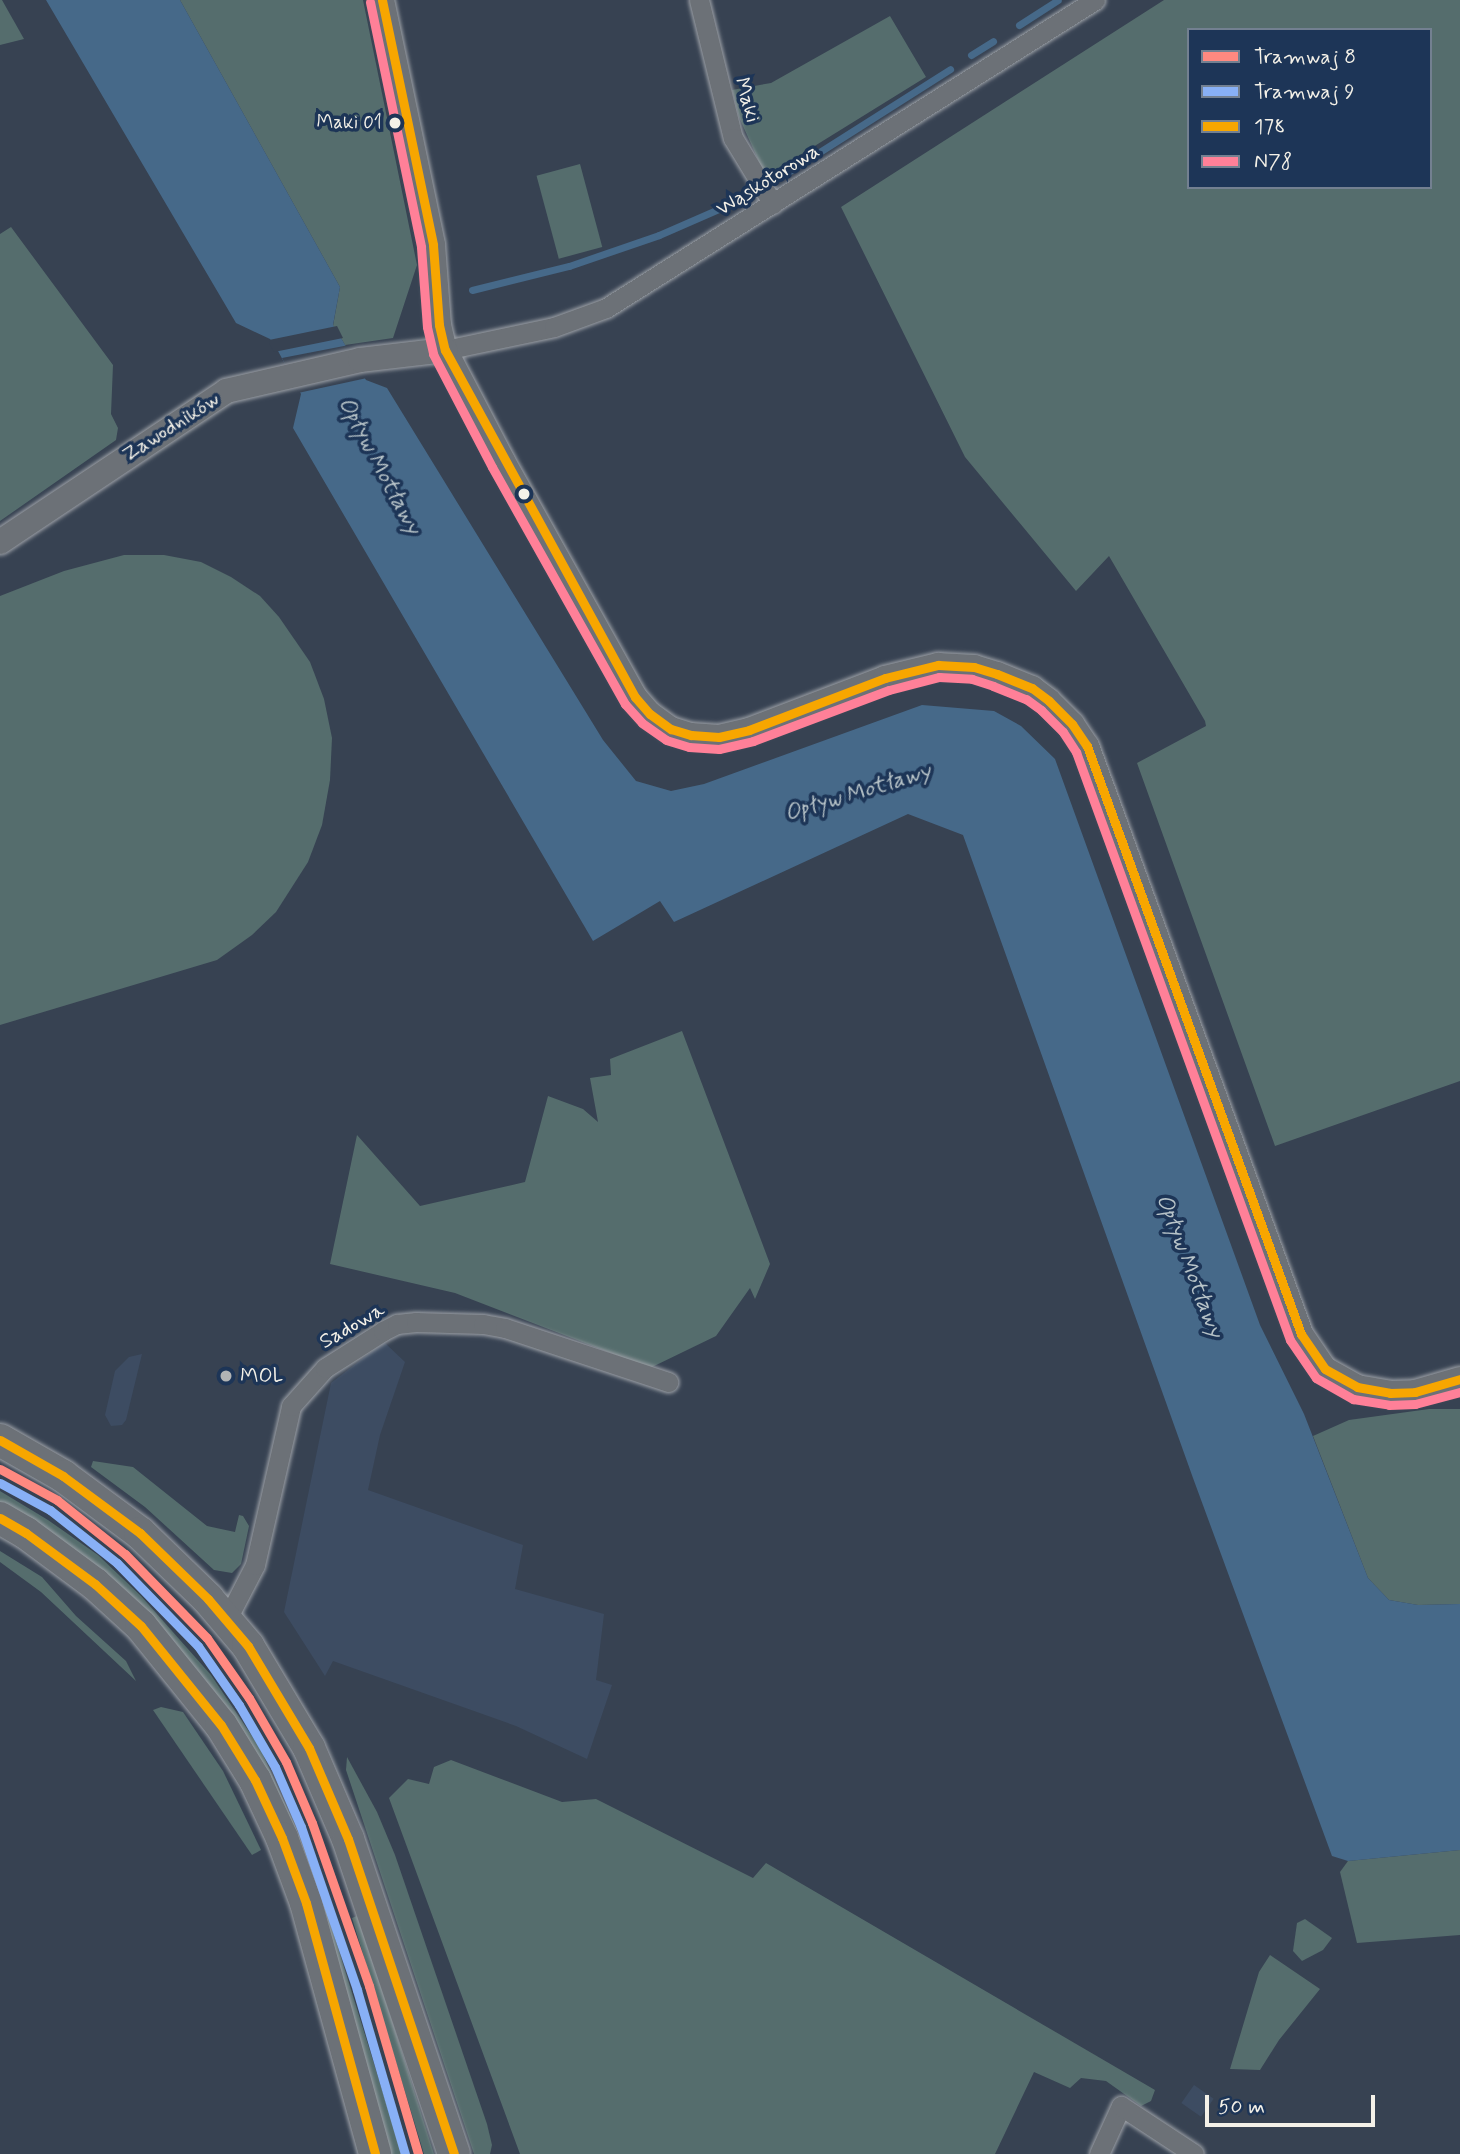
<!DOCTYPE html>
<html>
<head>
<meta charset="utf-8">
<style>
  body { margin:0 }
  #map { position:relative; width:1460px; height:2154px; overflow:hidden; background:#374252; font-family:Mynerve,sans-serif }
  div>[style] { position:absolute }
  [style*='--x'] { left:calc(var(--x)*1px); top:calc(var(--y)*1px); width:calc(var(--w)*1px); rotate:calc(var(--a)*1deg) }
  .built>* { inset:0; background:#3d4c62; transform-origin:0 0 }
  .green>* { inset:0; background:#556d6d; transform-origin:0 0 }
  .water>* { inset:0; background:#466989 }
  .pier>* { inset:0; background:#374252 }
  .stream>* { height:7px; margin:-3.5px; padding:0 3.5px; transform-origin:3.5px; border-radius:3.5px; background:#466989 }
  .roads { filter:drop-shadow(0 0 2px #9da1a7) drop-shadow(0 0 2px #9da1a7) }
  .minor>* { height:19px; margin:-9.5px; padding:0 9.5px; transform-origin:9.5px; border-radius:9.5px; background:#6c7177 }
  .tertiary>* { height:24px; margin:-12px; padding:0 12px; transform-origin:12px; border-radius:12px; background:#6c7177 }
  .primary>* { height:32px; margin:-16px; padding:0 16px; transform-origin:16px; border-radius:16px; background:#6c7177 }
  .bus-1>* { height:9px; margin:-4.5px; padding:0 4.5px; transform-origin:4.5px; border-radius:4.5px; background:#f7a600 }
  .bus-2>* { height:9px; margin:-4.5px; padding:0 4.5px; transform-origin:4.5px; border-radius:4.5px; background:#ff8098 }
  .tram-1>* { height:9px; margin:-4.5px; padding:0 4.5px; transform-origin:4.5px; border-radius:4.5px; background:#ff8980 }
  .tram-2>* { height:9px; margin:-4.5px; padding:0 4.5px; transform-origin:4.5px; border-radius:4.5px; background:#88b0f6 }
  .dots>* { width:19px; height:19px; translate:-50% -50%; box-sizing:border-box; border:4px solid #1d3557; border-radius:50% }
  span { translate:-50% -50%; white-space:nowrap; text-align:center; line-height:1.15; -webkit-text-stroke:7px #1d3557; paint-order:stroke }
  .bus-label { font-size:19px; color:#f4f1e8 }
  .right { translate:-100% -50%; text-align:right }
  .street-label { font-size:21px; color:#f4f1e8 }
  .poi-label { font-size:21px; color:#f4f1e8 }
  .left { translate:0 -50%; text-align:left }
  .water-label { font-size:23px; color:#b7c3c8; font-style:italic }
  .legend { position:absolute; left:1187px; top:28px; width:245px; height:161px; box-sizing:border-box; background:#1d3557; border:2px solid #738091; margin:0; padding:9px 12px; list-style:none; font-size:21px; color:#f4f1e8 }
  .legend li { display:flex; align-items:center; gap:14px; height:35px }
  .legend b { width:35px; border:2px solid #738091 }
  .scale { position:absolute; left:1205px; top:2095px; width:170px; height:32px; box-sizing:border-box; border:4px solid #f4f1e8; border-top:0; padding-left:9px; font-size:21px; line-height:24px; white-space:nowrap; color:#f4f1e8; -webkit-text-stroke:5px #1d3557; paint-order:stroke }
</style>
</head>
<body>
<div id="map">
  <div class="built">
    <div style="clip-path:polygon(384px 1342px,405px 1362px,380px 1435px,368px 1490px,523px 1545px,515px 1589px,604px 1614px,596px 1680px,612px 1685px,587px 1759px,516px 1726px,333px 1661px,325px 1676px,284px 1612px,331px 1383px)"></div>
    <div style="clip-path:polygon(142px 1354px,126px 1420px,122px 1425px,111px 1426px,105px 1415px,115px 1371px,129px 1357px)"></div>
    <div style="left:1194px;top:2085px;width:24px;height:22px;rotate:35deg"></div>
  </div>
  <div class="green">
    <div style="clip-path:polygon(0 0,2px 0,24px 39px,0 45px)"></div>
    <div style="clip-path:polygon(180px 0,363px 0,417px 265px,393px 338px,345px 345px,341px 338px,333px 326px,340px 287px)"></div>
    <div style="clip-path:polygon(evenodd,1164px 0,1460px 0,1460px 1081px,1275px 1146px,1137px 763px,1206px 726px,1205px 721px,1109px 556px,1076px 591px,965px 457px,841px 207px,1164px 0,1189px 30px,1430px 30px,1430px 187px,1189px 187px,1189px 30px)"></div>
    <div style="clip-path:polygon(890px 16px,926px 77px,771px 173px,764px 173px,739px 117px,732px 90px,771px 83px)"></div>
    <div style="left:580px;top:164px;width:86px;height:45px;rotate:75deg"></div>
    <div style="clip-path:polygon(11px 227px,113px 365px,111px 414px,118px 428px,116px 440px,0 521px,0 234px)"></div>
    <div style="clip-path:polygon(124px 555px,164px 555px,201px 562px,231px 577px,260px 596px,279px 617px,310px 662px,324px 699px,332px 738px,330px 780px,322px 825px,308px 862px,276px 912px,252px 935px,217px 960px,0 1025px,0 596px,64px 571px)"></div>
    <div style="clip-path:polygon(682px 1031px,770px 1264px,755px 1299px,750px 1288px,716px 1336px,650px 1368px,455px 1293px,330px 1264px,357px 1135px,420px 1206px,525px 1182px,548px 1096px,583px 1109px,598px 1122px,590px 1078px,611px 1075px,610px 1059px)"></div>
    <div style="clip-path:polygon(1429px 1409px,1460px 1409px,1460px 1604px,1418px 1605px,1389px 1600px,1368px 1578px,1313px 1436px,1349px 1420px)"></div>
    <div style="clip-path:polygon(93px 1461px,133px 1467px,207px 1526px,235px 1532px,239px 1515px,243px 1516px,249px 1526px,241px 1564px,232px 1573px,214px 1570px,145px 1507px,91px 1467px)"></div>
    <div style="clip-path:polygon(0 1491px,48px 1520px,98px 1555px,141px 1596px,211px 1675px,260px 1748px,295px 1826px,330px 1922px,402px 2154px,386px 2154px,244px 1739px,0 1505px)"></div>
    <div style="clip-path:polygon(0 1551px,42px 1577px,76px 1616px,126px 1661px,136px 1681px,41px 1592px,0 1562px)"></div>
    <div style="clip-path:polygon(161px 1707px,183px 1712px,223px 1771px,261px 1850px,252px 1855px,153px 1710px)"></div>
    <div style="clip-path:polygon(347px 1757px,377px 1812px,395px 1855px,487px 2124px,492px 2145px,490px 2154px,474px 2154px,346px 1770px)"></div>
    <div style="clip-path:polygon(451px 1760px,562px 1802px,596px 1799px,753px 1878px,766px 1863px,1155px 2090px,1151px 2101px,1141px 2106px,1106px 2081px,1081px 2078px,1070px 2088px,1034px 2072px,995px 2154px,520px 2154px,389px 1798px,408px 1779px,429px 1784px,434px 1767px)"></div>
    <div style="clip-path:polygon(1460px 1850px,1460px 1935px,1357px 1943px,1340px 1872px,1348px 1861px)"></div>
    <div style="clip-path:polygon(357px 1916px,393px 2024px,434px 2154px,424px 2154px,352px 1918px)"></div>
    <div style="clip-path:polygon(1305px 1919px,1332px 1938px,1323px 1950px,1302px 1961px,1293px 1951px,1297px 1923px)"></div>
    <div style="clip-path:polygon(1270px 1955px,1320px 1989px,1279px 2040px,1260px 2070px,1230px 2069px,1259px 1972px)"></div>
  </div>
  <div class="water">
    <div style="clip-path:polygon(46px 0,180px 0,340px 287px,333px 325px,341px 338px,366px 380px,387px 388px,603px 740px,636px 781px,671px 791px,704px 784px,922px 705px,994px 711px,1021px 726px,1055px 759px,1260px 1325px,1304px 1414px,1368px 1578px,1389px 1600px,1418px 1605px,1460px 1604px,1460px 1850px,1348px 1861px,1332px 1856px,1193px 1478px,963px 835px,908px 814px,674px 922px,660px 901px,593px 941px,293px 428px,301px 394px,278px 351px,270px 339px,236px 323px)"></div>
  </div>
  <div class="pier">
    <div style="clip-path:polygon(337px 326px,343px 338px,274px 352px,270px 345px,269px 340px)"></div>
    <div style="clip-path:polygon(349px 345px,367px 378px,298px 393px,282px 358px)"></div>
  </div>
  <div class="stream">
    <div style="--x:1019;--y:25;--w:46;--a:-32.7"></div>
    <div style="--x:971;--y:55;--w:26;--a:-32"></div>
    <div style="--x:788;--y:172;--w:192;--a:-32.4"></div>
    <div style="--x:472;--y:290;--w:100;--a:-13.9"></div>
    <div style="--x:569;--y:266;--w:95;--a:-19"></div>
    <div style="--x:659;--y:235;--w:85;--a:-23.6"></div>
  </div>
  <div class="roads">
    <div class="minor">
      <div style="--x:699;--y:0;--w:142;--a:76.2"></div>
      <div style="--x:733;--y:138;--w:77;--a:58.8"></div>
      <div style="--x:445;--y:350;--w:111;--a:-11.9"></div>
      <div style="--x:554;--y:327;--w:55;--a:-20.1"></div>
      <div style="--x:606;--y:308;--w:578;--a:-32.21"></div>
      <div style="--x:227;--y:1619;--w:61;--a:-62.6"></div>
      <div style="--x:255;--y:1565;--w:163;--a:-77.2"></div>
      <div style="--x:291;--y:1406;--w:51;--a:-48.2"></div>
      <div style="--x:325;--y:1368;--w:69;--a:-32.5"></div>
      <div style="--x:383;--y:1331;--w:16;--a:-27"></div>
      <div style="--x:397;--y:1324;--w:19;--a:-6"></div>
      <div style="--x:416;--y:1322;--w:67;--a:1.7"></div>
      <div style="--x:483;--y:1324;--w:22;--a:10"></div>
      <div style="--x:505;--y:1328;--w:172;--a:18.3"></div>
      <div style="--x:1099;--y:2154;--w:53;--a:-65.4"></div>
      <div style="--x:1121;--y:2106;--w:87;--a:33.3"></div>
    </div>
    <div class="tertiary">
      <div style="--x:382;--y:0;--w:250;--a:78.2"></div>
      <div style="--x:433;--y:245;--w:80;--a:85.7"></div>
      <div style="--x:439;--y:325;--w:26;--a:77"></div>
      <div style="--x:445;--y:350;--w:125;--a:62.4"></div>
      <div style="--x:503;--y:461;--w:270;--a:60.8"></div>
      <div style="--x:635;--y:697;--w:23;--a:49"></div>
      <div style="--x:650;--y:714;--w:26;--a:36"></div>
      <div style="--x:671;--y:729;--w:21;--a:17"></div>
      <div style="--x:691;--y:735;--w:28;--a:4"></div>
      <div style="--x:719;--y:737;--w:31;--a:-13"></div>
      <div style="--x:749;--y:730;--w:146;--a:-20.9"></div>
      <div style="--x:885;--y:678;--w:55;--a:-13.8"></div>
      <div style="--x:938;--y:665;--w:36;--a:3"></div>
      <div style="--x:974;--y:667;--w:24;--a:17"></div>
      <div style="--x:997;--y:674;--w:38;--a:22"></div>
      <div style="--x:1032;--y:688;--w:21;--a:37"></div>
      <div style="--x:1049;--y:701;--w:33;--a:45"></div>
      <div style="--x:1072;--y:724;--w:27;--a:56"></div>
      <div style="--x:1087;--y:746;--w:626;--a:70"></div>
      <div style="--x:1301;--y:1334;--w:42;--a:55.6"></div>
      <div style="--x:1325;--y:1369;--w:37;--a:29"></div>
      <div style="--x:1357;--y:1387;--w:34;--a:10"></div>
      <div style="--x:1390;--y:1393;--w:25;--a:-2"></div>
      <div style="--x:1415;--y:1392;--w:47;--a:-16.1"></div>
      <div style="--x:0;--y:542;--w:272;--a:-33.7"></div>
      <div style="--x:226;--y:391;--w:138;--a:-13"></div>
      <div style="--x:360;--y:360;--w:86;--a:-6.7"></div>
    </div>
    <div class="primary">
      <div style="--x:0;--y:1440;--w:73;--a:29.7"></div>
      <div style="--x:63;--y:1476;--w:96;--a:36.5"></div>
      <div style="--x:140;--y:1533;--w:95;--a:44.1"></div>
      <div style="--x:208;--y:1599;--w:62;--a:49.6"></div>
      <div style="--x:248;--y:1646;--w:119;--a:59.1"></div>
      <div style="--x:309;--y:1748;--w:99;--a:66.8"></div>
      <div style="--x:348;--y:1839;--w:332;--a:71.4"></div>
      <div style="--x:0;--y:1518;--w:30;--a:30"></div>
      <div style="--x:26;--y:1533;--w:86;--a:36.5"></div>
      <div style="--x:95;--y:1584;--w:62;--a:42.4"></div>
      <div style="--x:141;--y:1626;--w:127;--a:51.1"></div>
      <div style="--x:221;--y:1725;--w:65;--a:58.3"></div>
      <div style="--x:255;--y:1780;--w:64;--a:65"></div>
      <div style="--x:282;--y:1838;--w:69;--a:69.7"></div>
      <div style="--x:306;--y:1903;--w:260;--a:74.6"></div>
    </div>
  </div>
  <div class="bus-1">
    <div style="--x:382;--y:0;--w:250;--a:78.2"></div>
    <div style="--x:433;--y:245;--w:80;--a:85.7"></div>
    <div style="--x:439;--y:325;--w:26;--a:77"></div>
    <div style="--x:445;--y:350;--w:396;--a:61.3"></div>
    <div style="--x:635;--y:697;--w:23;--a:49"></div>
    <div style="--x:650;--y:714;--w:26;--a:36"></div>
    <div style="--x:671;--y:729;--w:21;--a:17"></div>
    <div style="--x:691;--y:735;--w:28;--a:4"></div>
    <div style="--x:719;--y:737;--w:31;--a:-13"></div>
    <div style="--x:749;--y:730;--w:146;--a:-20.9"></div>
    <div style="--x:885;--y:678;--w:55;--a:-13.8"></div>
    <div style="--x:938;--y:665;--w:36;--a:3"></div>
    <div style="--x:974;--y:667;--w:24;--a:17"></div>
    <div style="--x:997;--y:674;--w:38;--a:22"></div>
    <div style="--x:1032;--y:688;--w:21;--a:37"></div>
    <div style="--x:1049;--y:701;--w:33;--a:45"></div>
    <div style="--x:1072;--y:724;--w:27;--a:56"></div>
    <div style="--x:1087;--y:746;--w:626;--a:70"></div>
    <div style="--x:1301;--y:1334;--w:42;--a:55.6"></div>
    <div style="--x:1325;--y:1369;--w:37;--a:29"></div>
    <div style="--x:1357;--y:1387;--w:34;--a:10"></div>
    <div style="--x:1390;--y:1393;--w:25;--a:-2"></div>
    <div style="--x:1415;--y:1392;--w:47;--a:-16.1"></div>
    <div style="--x:0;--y:1440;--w:73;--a:29.7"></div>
    <div style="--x:63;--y:1476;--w:96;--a:36.5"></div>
    <div style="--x:140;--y:1533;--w:95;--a:44.1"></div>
    <div style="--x:208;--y:1599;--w:62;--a:49.6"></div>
    <div style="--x:248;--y:1646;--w:119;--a:59.1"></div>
    <div style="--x:309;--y:1748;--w:99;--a:66.8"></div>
    <div style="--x:348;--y:1839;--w:332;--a:71.4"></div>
    <div style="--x:0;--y:1518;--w:30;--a:30"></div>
    <div style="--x:26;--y:1533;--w:86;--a:36.5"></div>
    <div style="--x:95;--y:1584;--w:62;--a:42.4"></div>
    <div style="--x:141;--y:1626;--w:127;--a:51.1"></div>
    <div style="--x:221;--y:1725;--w:65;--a:58.3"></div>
    <div style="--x:255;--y:1780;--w:64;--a:65"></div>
    <div style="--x:282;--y:1838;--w:69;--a:69.7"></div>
    <div style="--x:306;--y:1903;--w:260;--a:74.6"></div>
  </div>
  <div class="bus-2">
    <div style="--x:370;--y:2;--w:250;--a:78.2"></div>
    <div style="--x:421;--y:247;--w:80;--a:85.7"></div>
    <div style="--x:427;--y:327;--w:28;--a:77"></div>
    <div style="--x:433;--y:354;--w:127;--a:62.4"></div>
    <div style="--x:492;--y:467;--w:272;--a:60.7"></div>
    <div style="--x:625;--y:704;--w:25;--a:48"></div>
    <div style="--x:642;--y:723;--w:29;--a:35"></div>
    <div style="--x:666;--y:740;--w:24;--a:17"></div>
    <div style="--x:689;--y:747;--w:30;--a:4"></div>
    <div style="--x:719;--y:749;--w:35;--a:-13"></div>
    <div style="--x:753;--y:741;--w:145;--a:-20.6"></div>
    <div style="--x:889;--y:690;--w:52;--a:-14.6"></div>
    <div style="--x:939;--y:677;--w:33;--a:3"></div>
    <div style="--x:972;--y:679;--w:22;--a:18"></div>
    <div style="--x:993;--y:686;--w:35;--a:22"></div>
    <div style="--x:1026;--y:699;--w:19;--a:36"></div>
    <div style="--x:1041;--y:710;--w:31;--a:45"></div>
    <div style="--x:1063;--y:732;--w:24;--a:57"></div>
    <div style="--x:1076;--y:752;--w:626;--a:70"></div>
    <div style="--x:1290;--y:1340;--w:46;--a:55.6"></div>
    <div style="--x:1316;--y:1378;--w:43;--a:29.6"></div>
    <div style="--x:1353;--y:1399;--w:36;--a:9"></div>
    <div style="--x:1389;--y:1405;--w:26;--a:-2"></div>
    <div style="--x:1415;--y:1404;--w:47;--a:-14.9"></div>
  </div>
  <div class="tram-1">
    <div style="--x:0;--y:1469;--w:65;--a:28.5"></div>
    <div style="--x:57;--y:1500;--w:87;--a:38.5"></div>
    <div style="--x:125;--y:1554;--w:117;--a:45.7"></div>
    <div style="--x:207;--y:1638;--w:73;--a:55"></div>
    <div style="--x:249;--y:1698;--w:74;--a:60"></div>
    <div style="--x:286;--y:1762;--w:66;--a:66.9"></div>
    <div style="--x:312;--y:1823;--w:173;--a:70.7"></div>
    <div style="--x:369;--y:1986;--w:175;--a:73.7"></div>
  </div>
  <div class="tram-2">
    <div style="--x:0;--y:1483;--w:57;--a:28.4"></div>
    <div style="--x:50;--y:1510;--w:85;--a:38.3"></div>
    <div style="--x:117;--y:1563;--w:116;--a:45.7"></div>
    <div style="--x:198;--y:1646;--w:72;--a:55.2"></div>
    <div style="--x:239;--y:1705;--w:72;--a:59.9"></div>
    <div style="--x:275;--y:1767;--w:65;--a:66.6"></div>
    <div style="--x:301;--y:1827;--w:172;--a:71"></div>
    <div style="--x:357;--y:1990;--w:171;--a:73.7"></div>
  </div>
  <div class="dots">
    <div style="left:395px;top:123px;background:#f4f1e8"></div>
    <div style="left:524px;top:494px;background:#f4f1e8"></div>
    <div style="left:226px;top:1376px;background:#b2b4b4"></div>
  </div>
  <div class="bus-label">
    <span class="right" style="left:382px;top:123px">Maki 01</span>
  </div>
  <div class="street-label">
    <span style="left:747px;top:100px;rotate:74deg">Maki</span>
    <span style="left:768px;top:180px;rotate:-32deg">Wąskotorowa</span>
    <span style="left:171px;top:427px;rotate:-33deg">Zawodników</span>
    <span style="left:352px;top:1326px;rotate:-30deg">Sadowa</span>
  </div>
  <div class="poi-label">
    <span class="left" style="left:240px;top:1376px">MOL</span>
  </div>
  <div class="water-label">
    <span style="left:379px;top:466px;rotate:62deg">Opływ Motławy</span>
    <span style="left:858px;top:793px;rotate:-17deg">Opływ Motławy</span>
    <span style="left:1189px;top:1266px;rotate:69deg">Opływ Motławy</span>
  </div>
  <ul class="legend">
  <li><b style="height:9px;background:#ff8980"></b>Tramwaj 8</li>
  <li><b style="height:9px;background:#88b0f6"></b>Tramwaj 9</li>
  <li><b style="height:9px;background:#f7a600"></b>178</li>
  <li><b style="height:9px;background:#ff8098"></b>N78</li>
  </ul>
  <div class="scale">50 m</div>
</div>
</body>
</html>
